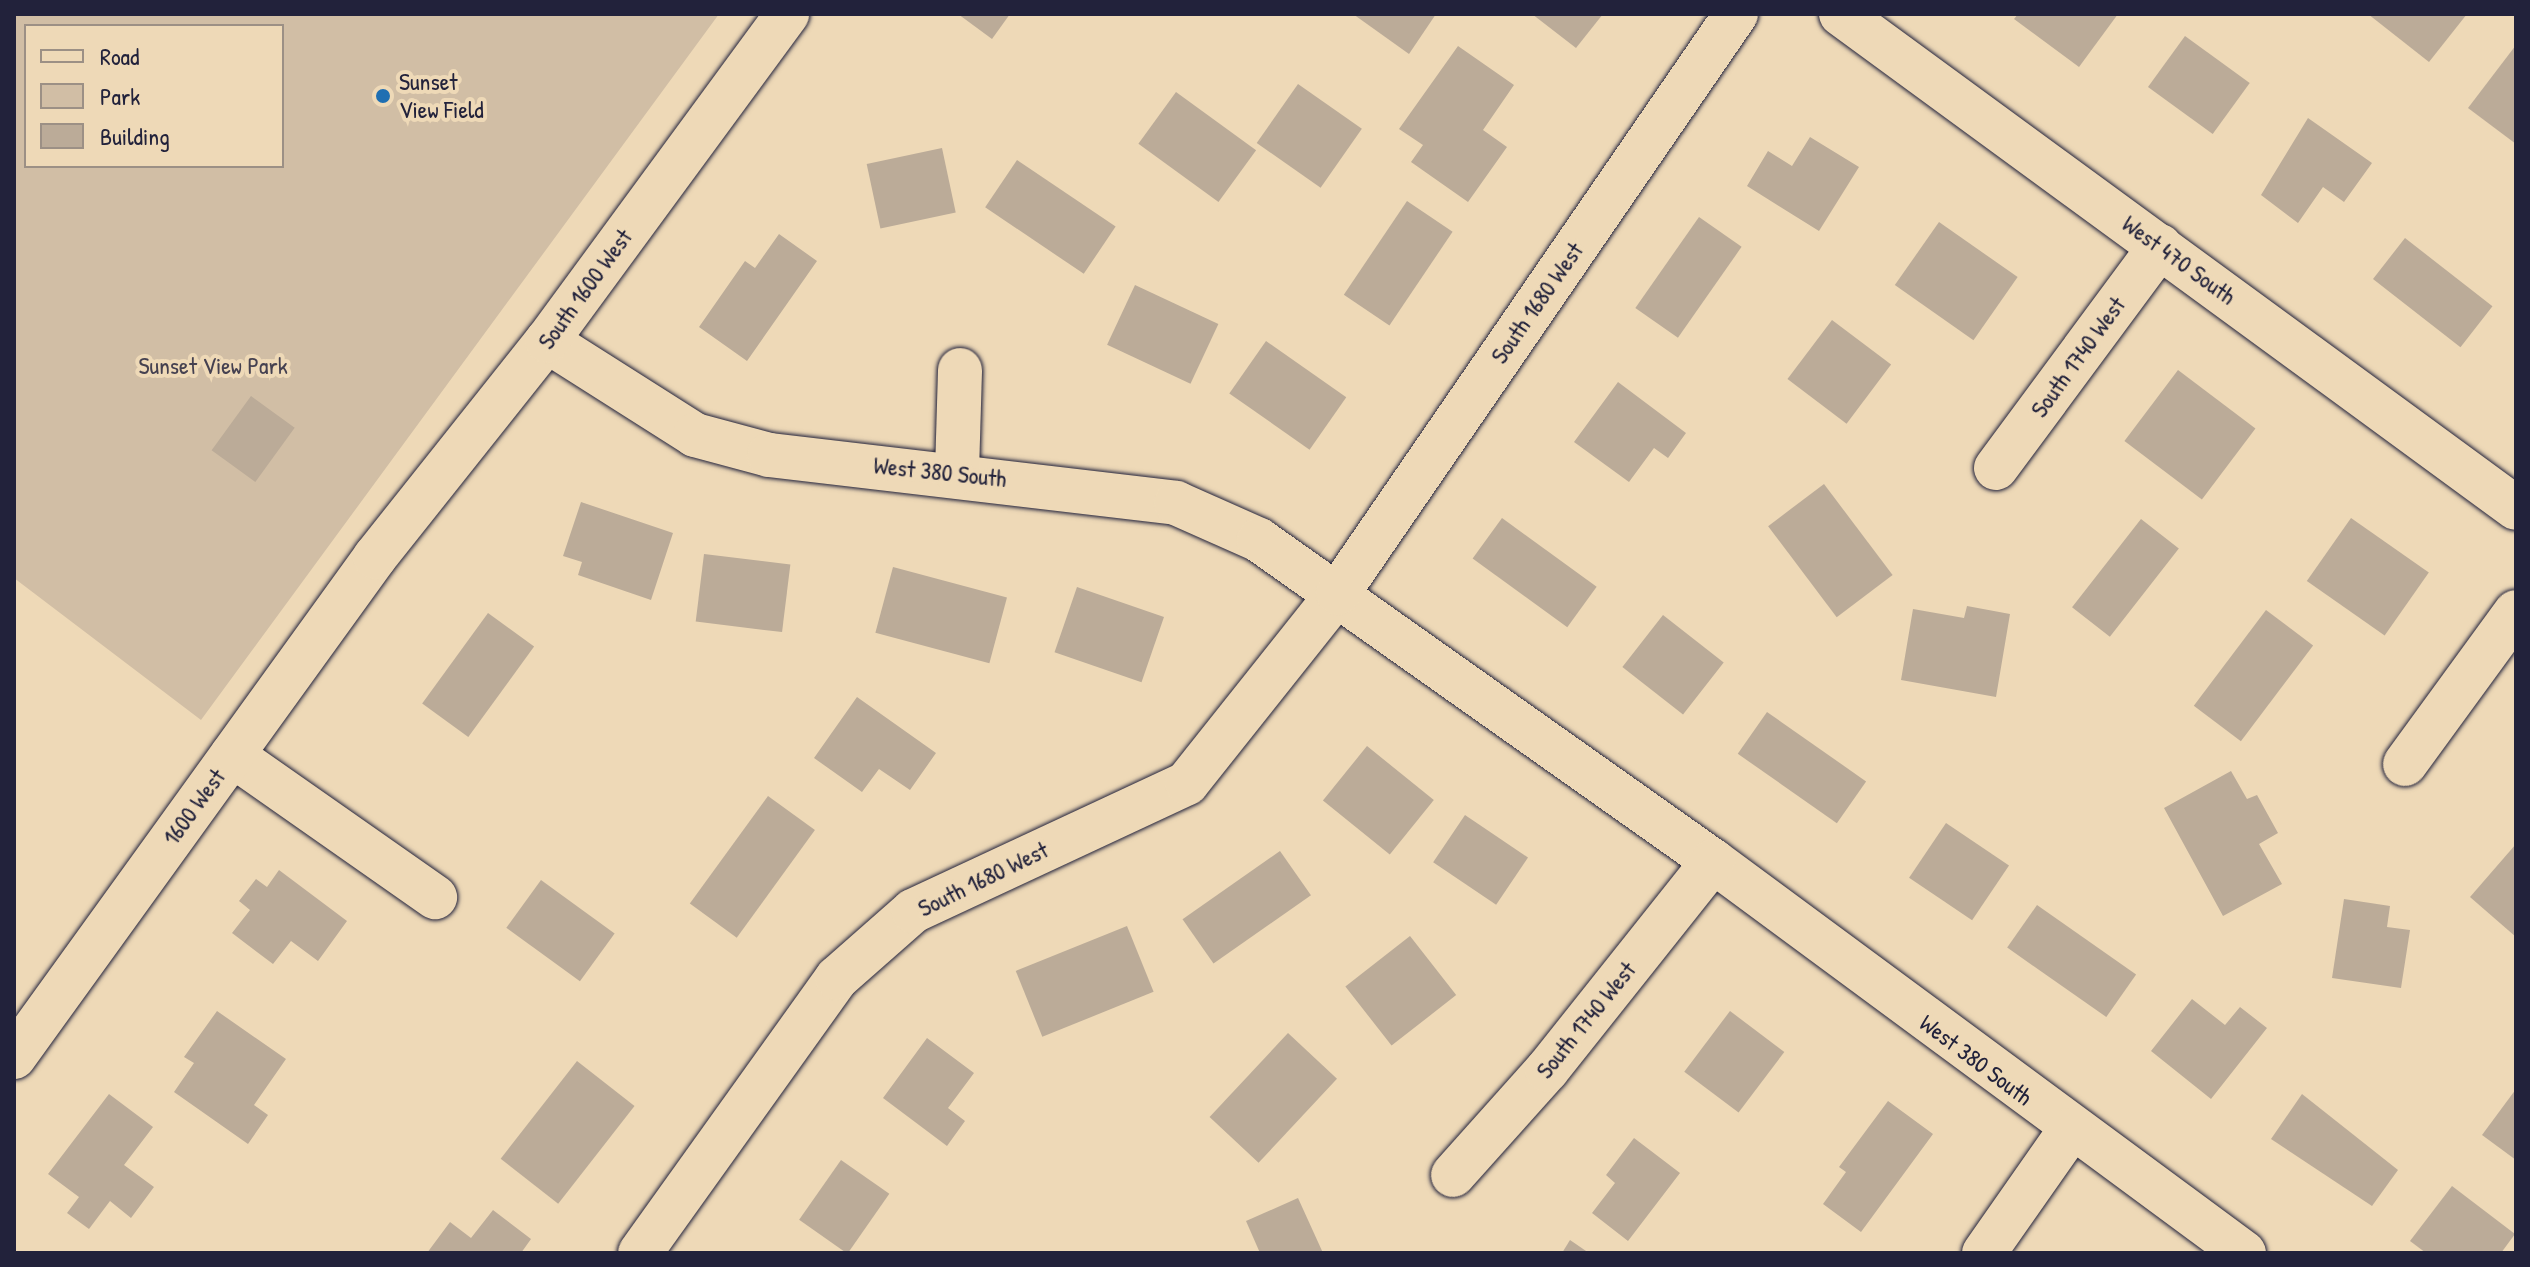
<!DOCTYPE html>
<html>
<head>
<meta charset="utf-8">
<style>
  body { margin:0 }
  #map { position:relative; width:2530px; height:1267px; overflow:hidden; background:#eed9b7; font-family:"Patrick Hand",sans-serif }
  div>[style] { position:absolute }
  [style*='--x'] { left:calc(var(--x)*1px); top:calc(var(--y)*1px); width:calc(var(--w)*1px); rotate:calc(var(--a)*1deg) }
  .green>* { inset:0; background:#d1bea5 }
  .building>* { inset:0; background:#bbab98; transform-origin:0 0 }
  .roads { filter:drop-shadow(0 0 2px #22223b) drop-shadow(0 0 2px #22223b) }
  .minor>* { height:44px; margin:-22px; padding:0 22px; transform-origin:22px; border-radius:22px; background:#eed9b7 }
  .dots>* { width:22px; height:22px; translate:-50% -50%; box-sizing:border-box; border:4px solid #eed9b7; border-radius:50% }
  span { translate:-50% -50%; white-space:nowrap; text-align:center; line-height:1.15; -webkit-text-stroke:8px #eed9b7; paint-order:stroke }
  .poi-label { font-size:24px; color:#22223b }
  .left { translate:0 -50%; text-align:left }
  .street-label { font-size:24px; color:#22223b }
  .park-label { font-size:24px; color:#454150 }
  .frame { position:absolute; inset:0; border:16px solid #22223b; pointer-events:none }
  .legend { position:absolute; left:24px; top:24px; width:260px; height:144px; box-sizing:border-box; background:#eed9b7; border:2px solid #9c9085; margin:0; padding:10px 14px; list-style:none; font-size:24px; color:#22223b }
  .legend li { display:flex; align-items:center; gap:16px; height:40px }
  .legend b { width:40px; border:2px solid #9c9085 }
</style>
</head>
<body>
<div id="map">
  <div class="green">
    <div style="clip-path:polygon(evenodd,14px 14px,719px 14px,201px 720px,14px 578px,14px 14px,26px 26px,282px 26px,282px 166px,26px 166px,26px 26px)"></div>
  </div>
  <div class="building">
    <div style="clip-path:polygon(958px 14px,1010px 14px,992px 39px)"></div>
    <div style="clip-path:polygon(1353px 14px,1436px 14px,1409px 54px)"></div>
    <div style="clip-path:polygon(1532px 14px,1603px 14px,1576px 48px)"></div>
    <div style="clip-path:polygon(2018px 14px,2118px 14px,2079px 67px,2014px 19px)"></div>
    <div style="clip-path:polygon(2368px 14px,2467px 14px,2429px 62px)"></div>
    <div style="left:2185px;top:36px;width:80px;height:63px;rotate:36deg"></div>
    <div style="clip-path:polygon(2516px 45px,2516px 144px,2468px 108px)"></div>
    <div style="clip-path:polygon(1458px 46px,1514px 85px,1483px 130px,1507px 147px,1468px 202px,1411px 162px,1423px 145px,1399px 129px)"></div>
    <div style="left:1298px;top:84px;width:78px;height:72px;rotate:35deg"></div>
    <div style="left:1176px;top:92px;width:99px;height:64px;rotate:36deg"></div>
    <div style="clip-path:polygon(2308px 118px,2372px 163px,2344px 202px,2323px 187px,2298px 223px,2261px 195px)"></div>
    <div style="clip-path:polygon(1810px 137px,1859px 167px,1819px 231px,1747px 186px,1768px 151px,1792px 166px)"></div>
    <div style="left:942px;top:148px;width:66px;height:77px;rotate:78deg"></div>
    <div style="left:1017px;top:160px;width:119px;height:57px;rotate:34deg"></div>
    <div style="left:1407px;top:201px;width:55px;height:113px;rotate:34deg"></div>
    <div style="left:1699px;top:217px;width:52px;height:111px;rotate:35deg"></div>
    <div style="left:1939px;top:222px;width:96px;height:77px;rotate:35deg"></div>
    <div style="clip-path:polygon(779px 234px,817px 261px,747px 361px,699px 327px,745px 261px,755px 268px)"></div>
    <div style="left:2405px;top:238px;width:111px;height:52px;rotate:38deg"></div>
    <div style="left:1135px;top:285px;width:92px;height:66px;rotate:25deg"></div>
    <div style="left:1832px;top:320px;width:74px;height:74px;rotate:37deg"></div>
    <div style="left:1266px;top:341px;width:98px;height:64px;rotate:35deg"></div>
    <div style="left:2178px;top:370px;width:97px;height:89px;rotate:37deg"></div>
    <div style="clip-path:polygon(1618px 382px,1686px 433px,1668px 458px,1654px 448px,1629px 482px,1574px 442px)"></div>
    <div style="left:251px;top:396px;width:54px;height:67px;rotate:36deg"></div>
    <div style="left:1824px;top:484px;width:114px;height:70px;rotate:53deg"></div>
    <div style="clip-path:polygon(581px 502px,673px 533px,651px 600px,578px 575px,582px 562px,563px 556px)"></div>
    <div style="left:1502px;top:518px;width:117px;height:50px;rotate:36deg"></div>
    <div style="left:2351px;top:518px;width:95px;height:77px;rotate:35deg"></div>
    <div style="left:2141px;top:519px;width:48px;height:112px;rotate:38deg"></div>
    <div style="left:704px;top:554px;width:87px;height:68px;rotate:7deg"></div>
    <div style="left:893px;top:567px;width:118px;height:68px;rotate:15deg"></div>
    <div style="left:1077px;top:587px;width:92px;height:69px;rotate:19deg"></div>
    <div style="clip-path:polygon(1967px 606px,2010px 614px,1996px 697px,1901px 680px,1913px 609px,1964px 618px)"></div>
    <div style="left:2266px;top:610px;width:59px;height:120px;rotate:37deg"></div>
    <div style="left:488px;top:613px;width:57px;height:112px;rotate:36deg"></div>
    <div style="left:1663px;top:615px;width:77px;height:66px;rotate:38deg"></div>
    <div style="clip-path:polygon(857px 697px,936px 753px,910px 790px,879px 769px,862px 792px,814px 758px)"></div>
    <div style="left:1767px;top:712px;width:121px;height:51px;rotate:35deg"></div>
    <div style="left:1367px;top:746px;width:86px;height:70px;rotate:39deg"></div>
    <div style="clip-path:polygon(2231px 771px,2247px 799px,2257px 795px,2278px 833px,2259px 844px,2282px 884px,2223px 916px,2164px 808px)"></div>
    <div style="left:768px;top:796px;width:58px;height:133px;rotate:36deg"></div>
    <div style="left:1465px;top:815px;width:76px;height:57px;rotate:34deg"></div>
    <div style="left:1946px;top:823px;width:76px;height:66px;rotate:34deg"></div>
    <div style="clip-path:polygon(2516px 844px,2516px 937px,2470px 897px)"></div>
    <div style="left:1280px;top:851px;width:54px;height:119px;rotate:55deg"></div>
    <div style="clip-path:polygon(279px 870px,347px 921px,318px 961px,291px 941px,273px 964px,232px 933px,250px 910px,239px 901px,256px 879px,267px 887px)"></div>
    <div style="left:541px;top:880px;width:91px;height:59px;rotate:36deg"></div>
    <div style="clip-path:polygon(2344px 899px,2390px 906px,2387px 927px,2410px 930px,2401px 988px,2332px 978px)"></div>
    <div style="left:2037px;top:905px;width:121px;height:52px;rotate:35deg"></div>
    <div style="left:1127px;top:926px;width:71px;height:120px;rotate:68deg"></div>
    <div style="left:1410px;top:936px;width:75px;height:82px;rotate:52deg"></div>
    <div style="clip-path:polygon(2192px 999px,2225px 1025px,2240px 1007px,2267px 1028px,2211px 1099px,2151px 1051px)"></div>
    <div style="clip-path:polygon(217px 1011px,286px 1059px,254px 1105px,268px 1115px,248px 1144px,174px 1092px,194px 1063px,184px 1057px)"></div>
    <div style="left:1730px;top:1011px;width:68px;height:76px;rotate:37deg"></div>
    <div style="left:1288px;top:1033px;width:67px;height:115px;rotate:43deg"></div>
    <div style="clip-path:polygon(927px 1038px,974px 1073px,948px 1108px,965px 1121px,947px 1146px,883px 1098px)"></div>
    <div style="left:577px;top:1061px;width:73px;height:124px;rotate:38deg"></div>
    <div style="clip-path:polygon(2516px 1089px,2516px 1160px,2482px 1135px)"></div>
    <div style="clip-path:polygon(109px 1094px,153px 1127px,124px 1165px,154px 1187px,131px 1218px,110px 1201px,89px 1229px,67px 1213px,79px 1197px,48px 1174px)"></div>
    <div style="clip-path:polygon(2302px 1094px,2398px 1170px,2372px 1206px,2271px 1139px)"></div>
    <div style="clip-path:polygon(1888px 1101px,1933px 1134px,1861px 1232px,1823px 1204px,1846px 1172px,1839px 1167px)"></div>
    <div style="clip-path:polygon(1634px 1138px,1680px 1173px,1628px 1241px,1592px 1213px,1615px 1183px,1606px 1175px)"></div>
    <div style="left:841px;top:1160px;width:59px;height:73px;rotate:35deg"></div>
    <div style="clip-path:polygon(2452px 1186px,2515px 1234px,2501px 1253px,2426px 1253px,2410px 1241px)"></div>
    <div style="clip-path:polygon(1298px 1198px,1323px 1253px,1260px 1253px,1246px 1221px)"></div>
    <div style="clip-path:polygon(493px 1210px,531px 1239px,521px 1253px,427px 1253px,450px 1222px,471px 1238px)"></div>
    <div style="clip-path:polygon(1570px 1240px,1589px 1253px,1562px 1253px)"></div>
  </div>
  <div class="roads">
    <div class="minor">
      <div style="--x:1841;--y:14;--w:836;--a:36.2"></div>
      <div style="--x:547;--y:341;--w:175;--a:32.4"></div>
      <div style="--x:695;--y:435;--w:77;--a:15.1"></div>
      <div style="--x:769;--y:455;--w:410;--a:6.7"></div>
      <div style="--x:1176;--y:503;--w:91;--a:24"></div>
      <div style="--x:1259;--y:540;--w:556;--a:35.26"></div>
      <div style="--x:1713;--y:861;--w:660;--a:36.44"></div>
      <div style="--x:1996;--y:468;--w:276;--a:-53.5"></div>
      <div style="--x:957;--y:472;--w:102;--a:-88.3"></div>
      <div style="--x:232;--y:755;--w:248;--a:35"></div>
      <div style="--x:2405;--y:764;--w:188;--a:-53.9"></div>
      <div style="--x:14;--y:1057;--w:617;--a:-54.17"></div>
      <div style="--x:375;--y:557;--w:276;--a:-51.5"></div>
      <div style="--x:547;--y:341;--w:406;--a:-53.7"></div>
      <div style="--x:1453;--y:1175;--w:141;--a:-48.2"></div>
      <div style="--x:1547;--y:1070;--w:267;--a:-51.5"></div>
      <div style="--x:640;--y:1253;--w:338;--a:-54.4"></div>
      <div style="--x:837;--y:978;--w:101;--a:-41.4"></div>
      <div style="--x:913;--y:911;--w:302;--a:-25"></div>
      <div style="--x:1187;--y:783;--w:243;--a:-51.5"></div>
      <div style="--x:1338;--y:593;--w:703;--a:-55.5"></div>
      <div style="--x:1984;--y:1253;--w:150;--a:-55"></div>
    </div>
  </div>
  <div class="dots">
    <div style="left:383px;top:96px;background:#1f6fb2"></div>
  </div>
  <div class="poi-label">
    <span class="left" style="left:399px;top:96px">Sunset<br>View Field</span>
  </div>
  <div class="street-label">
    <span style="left:2179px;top:260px;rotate:36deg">West 470 South</span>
    <span style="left:585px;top:289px;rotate:-54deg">South 1600 West</span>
    <span style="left:1537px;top:303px;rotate:-55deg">South 1680 West</span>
    <span style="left:2078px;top:357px;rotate:-54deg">South 1740 West</span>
    <span style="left:940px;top:472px;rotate:6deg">West 380 South</span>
    <span style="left:194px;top:807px;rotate:-54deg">1600 West</span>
    <span style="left:983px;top:879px;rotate:-26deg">South 1680 West</span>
    <span style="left:1586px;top:1020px;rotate:-51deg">South 1740 West</span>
    <span style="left:1976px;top:1060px;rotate:37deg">West 380 South</span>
  </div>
  <div class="park-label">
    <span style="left:213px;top:366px">Sunset View Park</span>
  </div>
  <div class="frame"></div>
  <ul class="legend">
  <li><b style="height:10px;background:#eed9b7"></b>Road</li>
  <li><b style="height:22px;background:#d1bea5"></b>Park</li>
  <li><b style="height:22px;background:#bbab98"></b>Building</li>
  </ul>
</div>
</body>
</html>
